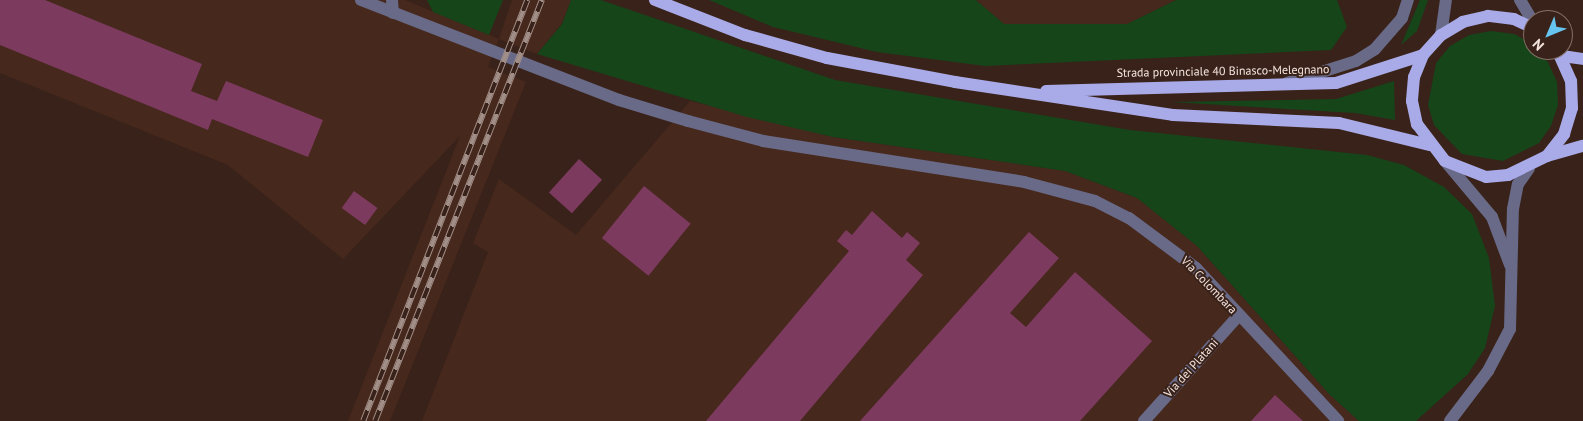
<!DOCTYPE html>
<html>
<head>
<meta charset="utf-8">
<style>
  body { margin:0 }
  #map { position:relative; width:1583px; height:421px; overflow:hidden; background:#392219; font-family:"PT Sans",sans-serif }
  div>[style] { position:absolute }
  [style*='--x'] { left:calc(var(--x)*1px); top:calc(var(--y)*1px); width:calc(var(--w)*1px); rotate:calc(var(--a)*1deg) }
  .built>* { inset:0; background:#46281d }
  .green>* { inset:0; background:#164519 }
  .building>* { inset:0; background:#7d3a5f; transform-origin:0 0 }
  .minor>* { height:12px; margin:-6px; padding:0 6px; transform-origin:6px; border-radius:6px; background:#686a88 }
  .tertiary>* { height:12px; margin:-6px; padding:0 6px; transform-origin:6px; border-radius:6px; background:#686a88 }
  .primary>* { height:12px; margin:-6px; padding:0 6px; transform-origin:6px; border-radius:6px; background:#a9aae8 }
  .rail>* { height:5.5px; margin-top:-2.75px; transform-origin:0; background:repeating-linear-gradient(90deg,#392219 0 11px,#a18e87 0 22px); box-sizing:border-box; border-block:1px solid #a18e87 }
  span { translate:-50% -50%; white-space:nowrap; text-align:center; line-height:1.15; -webkit-text-stroke:4px #392219; paint-order:stroke }
  .street-label { font-size:12px; color:#f5e5df }
  .north { position:absolute; left:1523px; top:10px; width:50px; height:50px; box-sizing:border-box; background:#392219; border:1px solid #847068; border-radius:50%; rotate:225deg; font-size:14px; font-weight:700; line-height:20px; text-align:center; color:#f5e5df }
  .north::after { content:''; display:block; margin:auto; width:18px; height:22px; background:#66c4ef; clip-path:polygon(50% 0,100% 100%,50% 72%,0 100%) }
</style>
</head>
<body>
<div id="map">
  <div class="built">
    <div style="clip-path:polygon(0 0,405px 0,499px 39px,512px 0,571px 0,562px 23px,537px 54px,499px 39px,488px 67px,526px 82px,390px 421px,348px 421px,460px 136px,343px 259px,228px 165px,0 73px)"></div>
    <div style="clip-path:polygon(976px 0,1176px 0,1127px 24px,1004px 24px)"></div>
    <div style="clip-path:polygon(690px 101px,833px 137px,1065px 171px,1137px 198px,1197px 246px,1329px 394px,1359px 421px,422px 421px,488px 252px,473px 243px,499px 179px,576px 235px)"></div>
  </div>
  <div class="green">
    <div style="clip-path:polygon(427px 0,503px 0,489px 35px,433px 12px)"></div>
    <div style="clip-path:polygon(571px 0,601px 0,835px 80px,1130px 130px,1367px 155px,1404px 165px,1444px 187px,1472px 214px,1489px 258px,1495px 306px,1485px 348px,1468px 374px,1416px 421px,1359px 421px,1329px 394px,1197px 246px,1137px 198px,1065px 171px,833px 137px,747px 117px,537px 54px,562px 24px)"></div>
    <div style="clip-path:polygon(709px 0,976px 0,1004px 24px,1127px 24px,1176px 0,1337px 0,1347px 27px,1331px 50px,985px 66px,877px 52px,773px 27px)"></div>
    <div style="clip-path:polygon(1420px 0,1428px 0,1417px 31px,1401px 45px)"></div>
    <div style="clip-path:polygon(1491px 31px,1514px 34px,1533px 44px,1533px 50px,1548px 62px,1557px 82px,1558px 105px,1551px 126px,1539px 143px,1503px 161px,1462px 154px,1434px 125px,1428px 105px,1436px 63px,1450px 46px,1469px 35px)"></div>
    <div style="clip-path:polygon(1394px 81px,1395px 120px,1355px 113px,1171px 102px,1336px 99px)"></div>
  </div>
  <div class="building">
    <div style="clip-path:polygon(0 0,45px 0,202px 64px,191px 91px,217px 101px,226px 81px,323px 120px,308px 157px,212px 119px,208px 130px,0 45px)"></div>
    <div style="left:579px;top:159px;width:31px;height:45px;rotate:42deg"></div>
    <div style="left:644px;top:186px;width:60px;height:67px;rotate:39deg"></div>
    <div style="left:354px;top:191px;width:29px;height:21px;rotate:36deg"></div>
    <div style="clip-path:polygon(872px 211px,902px 238px,907px 232px,920px 243px,906px 260px,923px 275px,800px 421px,706px 421px,849px 251px,837px 241px,846px 230px,852px 235px)"></div>
    <div style="clip-path:polygon(1029px 232px,1059px 258px,1010px 313px,1026px 327px,1075px 272px,1152px 341px,1080px 421px,860px 421px)"></div>
    <div style="clip-path:polygon(1275px 395px,1303px 421px,1251px 421px)"></div>
  </div>
  <div class="minor">
    <div style="--x:361;--y:0;--w:277;--a:21.2"></div>
    <div style="--x:619;--y:100;--w:72;--a:16.9"></div>
    <div style="--x:688;--y:121;--w:78;--a:14.9"></div>
    <div style="--x:763;--y:141;--w:264;--a:8.9"></div>
    <div style="--x:1024;--y:182;--w:73;--a:15"></div>
    <div style="--x:1095;--y:201;--w:38;--a:27"></div>
    <div style="--x:1129;--y:218;--w:84;--a:36.7"></div>
    <div style="--x:1196;--y:268;--w:209;--a:47.1"></div>
    <div style="--x:392;--y:0;--w:13;--a:86"></div>
    <div style="--x:1445;--y:161;--w:73;--a:50"></div>
    <div style="--x:1492;--y:217;--w:51;--a:69.4"></div>
    <div style="--x:1144;--y:421;--w:142;--a:-48.1"></div>
    <div style="--x:1450;--y:421;--w:63;--a:-52.8"></div>
    <div style="--x:1488;--y:371;--w:47;--a:-62.4"></div>
    <div style="--x:1510;--y:329;--w:120;--a:-88.6"></div>
    <div style="--x:1513;--y:209;--w:25;--a:-79"></div>
    <div style="--x:1518;--y:184;--w:19;--a:-55"></div>
  </div>
  <div class="tertiary">
    <div style="--x:1520;--y:0;--w:26;--a:59"></div>
    <div style="--x:1441;--y:35;--w:35;--a:-82"></div>
    <div style="--x:1287;--y:83;--w:72;--a:-17.7"></div>
    <div style="--x:1356;--y:61;--w:22;--a:-32"></div>
    <div style="--x:1375;--y:49;--w:41;--a:-48.9"></div>
    <div style="--x:1402;--y:18;--w:19;--a:-72"></div>
  </div>
  <div class="primary">
    <div style="--x:655;--y:0;--w:97;--a:21.3"></div>
    <div style="--x:745;--y:35;--w:85;--a:15.7"></div>
    <div style="--x:827;--y:58;--w:130;--a:10.6"></div>
    <div style="--x:955;--y:82;--w:220;--a:8.6"></div>
    <div style="--x:1173;--y:115;--w:166;--a:2.8"></div>
    <div style="--x:1339;--y:123;--w:93;--a:13.7"></div>
    <div style="--x:1533;--y:28;--w:21;--a:-155"></div>
    <div style="--x:1514;--y:19;--w:26;--a:-173"></div>
    <div style="--x:1488;--y:16;--w:26;--a:167"></div>
    <div style="--x:1463;--y:22;--w:26;--a:149"></div>
    <div style="--x:1441;--y:35;--w:27;--a:132"></div>
    <div style="--x:1423;--y:55;--w:24;--a:112"></div>
    <div style="--x:1414;--y:77;--w:24;--a:95"></div>
    <div style="--x:1412;--y:101;--w:24;--a:78"></div>
    <div style="--x:1417;--y:124;--w:46;--a:52.9"></div>
    <div style="--x:1445;--y:161;--w:44;--a:21.3"></div>
    <div style="--x:1486;--y:177;--w:22;--a:-5"></div>
    <div style="--x:1508;--y:175;--w:43;--a:-26"></div>
    <div style="--x:1547;--y:156;--w:28;--a:-52"></div>
    <div style="--x:1564;--y:134;--w:27;--a:-73"></div>
    <div style="--x:1572;--y:108;--w:27;--a:-92"></div>
    <div style="--x:1571;--y:81;--w:34;--a:-114"></div>
    <div style="--x:1562;--y:56;--w:21;--a:8"></div>
    <div style="--x:1046;--y:91;--w:290;--a:-1.6"></div>
    <div style="--x:1336;--y:83;--w:91;--a:-17.8"></div>
    <div style="--x:1547;--y:156;--w:37;--a:-16"></div>
  </div>
  <div class="rail">
    <div style="--x:363;--y:421;--w:452;--a:-68.7"></div>
    <div style="--x:375;--y:421;--w:453;--a:-68.4"></div>
  </div>
  <div class="street-label">
    <span style="left:1223px;top:71px;rotate:-1deg">Strada provinciale 40 Binasco-Melegnano</span>
    <span style="left:1209px;top:285px;rotate:46deg">Via Colombara</span>
    <span style="left:1191px;top:368px;rotate:-48deg">Via dei Platani</span>
  </div>
  <div class="north">N</div>
</div>
</body>
</html>
